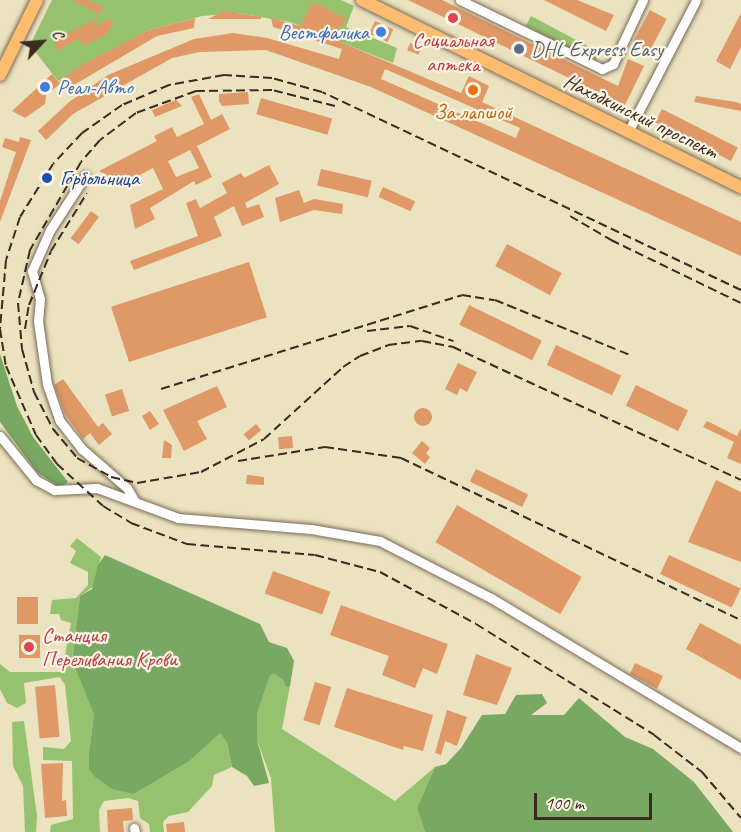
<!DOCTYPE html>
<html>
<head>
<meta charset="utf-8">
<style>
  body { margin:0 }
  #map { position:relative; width:741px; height:832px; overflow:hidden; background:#ebe2bf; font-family:Caveat,sans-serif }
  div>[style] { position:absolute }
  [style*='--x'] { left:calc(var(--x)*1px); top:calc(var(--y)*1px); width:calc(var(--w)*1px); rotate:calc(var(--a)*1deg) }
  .green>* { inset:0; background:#96c270; transform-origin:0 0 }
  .forest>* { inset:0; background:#78a862 }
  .building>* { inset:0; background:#df9866; transform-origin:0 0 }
  .round { border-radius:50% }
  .roads { filter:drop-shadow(0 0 2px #796a56) drop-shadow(0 0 2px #796a56) }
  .minor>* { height:9px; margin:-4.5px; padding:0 4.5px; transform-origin:4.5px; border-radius:4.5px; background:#fff }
  .major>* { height:12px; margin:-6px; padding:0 6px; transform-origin:6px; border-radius:6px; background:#febc70 }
  .rail>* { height:2px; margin-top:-1px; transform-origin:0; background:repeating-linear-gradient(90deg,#3b2a1e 0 9px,transparent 0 13.5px) }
  .dots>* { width:16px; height:16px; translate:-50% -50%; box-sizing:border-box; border:3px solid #fcf5e5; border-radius:50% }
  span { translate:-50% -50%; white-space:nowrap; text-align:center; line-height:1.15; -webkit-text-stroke:4.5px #fcf5e5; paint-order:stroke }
  .shop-label { font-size:21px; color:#366cbe }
  .right { translate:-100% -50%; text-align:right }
  .left { translate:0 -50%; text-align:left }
  .health-label { font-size:21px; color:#be3a42 }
  .service-label { font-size:21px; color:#4e5e75 }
  .food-label { font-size:21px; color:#c56008 }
  .street-label { font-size:21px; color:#3b2a1e }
  .transit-label { font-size:21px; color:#164399 }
  .north { position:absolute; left:12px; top:12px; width:60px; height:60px; -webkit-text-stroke:4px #fcf5e5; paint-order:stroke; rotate:64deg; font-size:16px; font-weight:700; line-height:24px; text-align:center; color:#3b2a1e }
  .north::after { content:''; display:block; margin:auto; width:21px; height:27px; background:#3b2a1e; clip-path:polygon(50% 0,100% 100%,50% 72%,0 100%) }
  .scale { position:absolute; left:534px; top:793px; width:118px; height:27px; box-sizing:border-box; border:3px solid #3b2a1e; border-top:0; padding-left:8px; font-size:18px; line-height:21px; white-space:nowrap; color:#3b2a1e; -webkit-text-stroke:4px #fcf5e5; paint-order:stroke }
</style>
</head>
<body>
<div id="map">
  <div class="green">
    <div style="clip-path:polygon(52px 0,341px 0,354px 6px,346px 27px,397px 48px,393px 63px,290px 22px,237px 13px,202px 16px,149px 30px,58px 81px,30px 45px)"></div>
    <div style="left:531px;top:16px;width:78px;height:11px;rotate:28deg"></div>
    <div style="clip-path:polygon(77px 538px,101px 557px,94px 586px,80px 596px,72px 659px,94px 715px,89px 752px,134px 794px,188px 762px,211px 737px,220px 733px,227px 743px,232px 767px,214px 775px,212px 786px,188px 812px,169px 816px,163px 822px,164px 832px,150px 832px,149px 824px,140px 818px,138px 801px,128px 798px,104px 801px,99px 810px,100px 832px,50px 832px,51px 825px,73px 819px,72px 761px,43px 760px,43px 747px,64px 749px,71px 741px,65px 685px,60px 677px,24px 683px,26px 703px,17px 708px,7px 703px,0 689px,0 664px,10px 672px,62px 672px,71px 623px,61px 620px,59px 614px,50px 614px,52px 600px,76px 598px,88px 585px,88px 572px,70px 563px,76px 551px,70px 546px)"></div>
    <div style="clip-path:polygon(274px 674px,283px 680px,286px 688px,290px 686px,282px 729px,395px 801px,435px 767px,417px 808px,425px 832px,275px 832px,271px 778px,257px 740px,257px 714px,270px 676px)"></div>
    <div style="clip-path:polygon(24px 721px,37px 816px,36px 832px,25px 832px,23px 786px,13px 766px,12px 722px)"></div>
  </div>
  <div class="forest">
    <div style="clip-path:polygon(0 354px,17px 406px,33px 437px,68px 482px,59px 487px,37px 472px,0 422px)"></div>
    <div style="clip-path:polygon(105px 555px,260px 624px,269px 642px,287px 648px,294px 661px,290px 686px,286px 688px,283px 680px,274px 674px,270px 676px,257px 714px,257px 740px,269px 783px,254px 786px,247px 776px,232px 767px,227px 743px,220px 733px,188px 762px,134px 794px,112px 789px,94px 776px,89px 769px,89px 752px,94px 715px,72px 660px,80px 596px,92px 589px,98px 565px)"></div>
    <div style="clip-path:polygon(542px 694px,547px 703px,531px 715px,564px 715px,579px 698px,625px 737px,653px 749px,694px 782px,733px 832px,425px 832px,417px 808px,435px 767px,446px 764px,461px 748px,482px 715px,505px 714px,516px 695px)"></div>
  </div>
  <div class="building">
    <div style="clip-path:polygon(71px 0,87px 0,103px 7px,100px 14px)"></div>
    <div style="clip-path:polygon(408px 0,442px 0,618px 86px,628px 59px,644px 66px,625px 105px)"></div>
    <div style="clip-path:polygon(544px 0,577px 0,614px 15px,606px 31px)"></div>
    <div style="clip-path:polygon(evenodd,313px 2px,347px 19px,331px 38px,461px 93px,469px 76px,489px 86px,482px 102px,741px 222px,741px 256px,371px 87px,266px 50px,200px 52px,172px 58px,73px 114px,46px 140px,38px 131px,69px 102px,108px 75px,194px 39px,233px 33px,267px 38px,339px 59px,342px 49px,273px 27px,271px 18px,300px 26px,313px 2px,385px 69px,520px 128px,516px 138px,381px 79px,385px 69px)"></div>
    <div style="left:650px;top:10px;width:19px;height:38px;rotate:28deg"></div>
    <div style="clip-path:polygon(224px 11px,261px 17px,261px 19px,208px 19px)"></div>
    <div style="clip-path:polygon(741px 13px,741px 47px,730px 69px,716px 61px)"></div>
    <div style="clip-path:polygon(98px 18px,94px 27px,110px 18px,113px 23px,107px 34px,83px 46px,79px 38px,56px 51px,55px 40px)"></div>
    <div style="clip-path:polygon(195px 18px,194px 28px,157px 36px,62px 92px,59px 81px,83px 64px,149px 30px)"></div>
    <div style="left:375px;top:21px;width:20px;height:14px;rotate:24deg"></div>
    <div style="left:410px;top:43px;width:12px;height:8px;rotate:20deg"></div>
    <div style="clip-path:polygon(52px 74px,60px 84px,46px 95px,45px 104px,25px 118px,12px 111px)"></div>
    <div style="clip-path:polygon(248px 92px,249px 104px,222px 106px,219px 101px,219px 94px)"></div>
    <div style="clip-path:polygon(evenodd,199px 94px,211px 120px,222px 114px,230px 129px,197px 146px,212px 177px,196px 185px,194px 181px,150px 208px,155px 219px,135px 229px,130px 205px,163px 189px,153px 168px,123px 184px,99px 171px,157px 141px,154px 136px,172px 127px,177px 137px,204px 124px,191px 97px,199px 94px,190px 150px,199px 168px,176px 177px,168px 161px,190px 150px)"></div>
    <div style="clip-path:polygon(696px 96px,736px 102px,741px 104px,741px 111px,694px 102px)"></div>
    <div style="left:261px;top:98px;width:74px;height:17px;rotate:16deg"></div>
    <div style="clip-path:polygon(176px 100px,182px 106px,155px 117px,152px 110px)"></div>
    <div style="left:662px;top:109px;width:85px;height:15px;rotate:27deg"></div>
    <div style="clip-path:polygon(20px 137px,31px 140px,0 222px,0 201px,16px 152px,2px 147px,5px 138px,19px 142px)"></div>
    <div style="clip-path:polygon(269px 165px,279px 184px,245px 203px,247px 208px,259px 204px,264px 217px,242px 226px,234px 206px,214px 217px,222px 236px,134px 270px,130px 261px,198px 236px,186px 203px,196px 199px,200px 208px,227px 193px,222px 183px,241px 173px,244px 178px)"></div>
    <div style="left:321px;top:169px;width:52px;height:17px;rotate:13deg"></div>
    <div style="left:383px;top:187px;width:35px;height:11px;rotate:24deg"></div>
    <div style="clip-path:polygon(299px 190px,304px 203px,314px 199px,343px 204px,342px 214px,314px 210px,280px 222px,275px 198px)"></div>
    <div style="left:91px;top:211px;width:10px;height:34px;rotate:37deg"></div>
    <div style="left:507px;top:244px;width:62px;height:25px;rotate:28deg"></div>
    <div style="left:249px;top:262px;width:58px;height:145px;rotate:72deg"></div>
    <div style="left:469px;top:305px;width:81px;height:22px;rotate:26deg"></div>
    <div style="left:556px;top:345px;width:72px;height:22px;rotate:25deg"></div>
    <div style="clip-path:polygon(458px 363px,477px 372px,467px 392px,460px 388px,457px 395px,445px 389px)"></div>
    <div style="clip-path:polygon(63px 379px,98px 427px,103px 423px,112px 434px,99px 445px,90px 433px,83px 439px,65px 414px,54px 385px)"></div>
    <div style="left:636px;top:385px;width:58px;height:23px;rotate:26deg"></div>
    <div style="clip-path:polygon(217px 386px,227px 407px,197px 421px,207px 439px,184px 451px,163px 410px)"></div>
    <div style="left:122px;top:389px;width:23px;height:18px;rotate:72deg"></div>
    <div class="round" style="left:414px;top:408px;width:18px;height:18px"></div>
    <div style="clip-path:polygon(150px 411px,159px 424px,150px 430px,142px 416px)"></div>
    <div style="clip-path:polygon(707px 421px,737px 436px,741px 428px,741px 464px,727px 458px,734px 442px,703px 427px)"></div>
    <div style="left:256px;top:424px;width:8px;height:16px;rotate:50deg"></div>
    <div style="left:292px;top:436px;width:12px;height:14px;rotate:85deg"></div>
    <div style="clip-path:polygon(164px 440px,172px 445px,171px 458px,162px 458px)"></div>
    <div style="clip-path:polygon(422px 441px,430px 448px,426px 453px,430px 457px,425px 464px,412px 453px)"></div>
    <div style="left:476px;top:469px;width:58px;height:14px;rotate:26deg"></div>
    <div style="clip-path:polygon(247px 475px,264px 477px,264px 485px,246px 484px)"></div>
    <div style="clip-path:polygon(716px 480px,741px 492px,741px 562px,688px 542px)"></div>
    <div style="left:457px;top:505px;width:144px;height:43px;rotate:30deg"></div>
    <div style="left:669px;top:555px;width:79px;height:21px;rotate:25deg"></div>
    <div style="left:273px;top:571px;width:61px;height:24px;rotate:20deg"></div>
    <div style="left:17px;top:597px;width:21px;height:27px"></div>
    <div style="clip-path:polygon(341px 605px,448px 644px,437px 674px,423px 668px,415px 688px,382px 675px,389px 656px,330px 635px)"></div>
    <div style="clip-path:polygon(700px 623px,741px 645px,741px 680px,686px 649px)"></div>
    <div style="left:19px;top:635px;width:21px;height:23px"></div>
    <div style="clip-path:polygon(476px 654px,512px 668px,497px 705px,463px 695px)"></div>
    <div style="clip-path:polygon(635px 663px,663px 676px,657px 689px,630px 674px)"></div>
    <div style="left:315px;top:682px;width:17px;height:40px;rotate:17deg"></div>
    <div style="left:55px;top:685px;width:52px;height:20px;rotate:85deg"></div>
    <div style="clip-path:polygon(347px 688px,433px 715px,423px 751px,404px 746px,403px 750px,334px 727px)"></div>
    <div style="clip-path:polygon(447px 710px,467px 717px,457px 746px,445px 741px,441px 755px,435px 753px)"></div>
    <div style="clip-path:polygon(63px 763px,62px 801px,66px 800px,67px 816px,45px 818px,41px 764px)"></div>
    <div style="clip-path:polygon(132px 808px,133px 820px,123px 821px,124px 832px,108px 832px,107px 810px)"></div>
    <div style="clip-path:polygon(184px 822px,185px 832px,167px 832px,166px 824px)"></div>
  </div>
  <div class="roads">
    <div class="minor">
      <div style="--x:460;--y:0;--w:158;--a:25.9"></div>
      <div style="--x:602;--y:69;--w:12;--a:-24"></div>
      <div style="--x:613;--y:64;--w:71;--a:-64.9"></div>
      <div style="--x:628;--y:132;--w:148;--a:-62.7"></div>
      <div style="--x:85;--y:176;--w:64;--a:122.9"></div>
      <div style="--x:50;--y:230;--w:45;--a:113.7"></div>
      <div style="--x:32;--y:271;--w:29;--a:74"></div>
      <div style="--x:40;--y:299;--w:22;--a:95"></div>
      <div style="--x:38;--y:321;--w:64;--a:81.9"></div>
      <div style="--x:47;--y:384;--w:39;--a:71"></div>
      <div style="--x:60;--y:421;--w:36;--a:52"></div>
      <div style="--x:82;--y:449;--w:60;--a:40.9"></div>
      <div style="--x:127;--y:488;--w:14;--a:60"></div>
      <div style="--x:0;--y:436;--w:57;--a:50.7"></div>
      <div style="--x:36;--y:480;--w:21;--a:29"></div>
      <div style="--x:54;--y:490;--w:43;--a:-2.7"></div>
      <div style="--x:97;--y:488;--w:86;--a:20.3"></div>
      <div style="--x:178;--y:518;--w:133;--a:4.7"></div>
      <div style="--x:311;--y:529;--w:70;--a:9.9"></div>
      <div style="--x:380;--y:541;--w:125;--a:27.2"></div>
      <div style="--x:491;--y:598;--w:292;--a:31"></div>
      <div style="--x:134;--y:828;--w:4;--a:76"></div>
    </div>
    <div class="major">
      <div style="--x:362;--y:0;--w:423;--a:26.3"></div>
      <div style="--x:0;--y:75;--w:84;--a:-63.7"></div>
    </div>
  </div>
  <div class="rail">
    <div style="--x:335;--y:106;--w:65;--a:-165.7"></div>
    <div style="--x:272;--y:90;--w:76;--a:179.2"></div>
    <div style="--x:196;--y:91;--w:64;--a:159.9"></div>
    <div style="--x:136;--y:113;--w:45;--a:143.1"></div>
    <div style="--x:100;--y:140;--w:29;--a:131"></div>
    <div style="--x:81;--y:162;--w:102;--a:120.1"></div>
    <div style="--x:30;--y:250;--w:54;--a:102.8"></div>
    <div style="--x:18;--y:303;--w:46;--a:85"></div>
    <div style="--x:22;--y:349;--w:45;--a:74.4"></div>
    <div style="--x:34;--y:392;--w:42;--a:62.8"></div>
    <div style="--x:53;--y:429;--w:38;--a:50"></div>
    <div style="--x:77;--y:458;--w:39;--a:29"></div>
    <div style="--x:111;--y:477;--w:27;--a:13"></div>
    <div style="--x:137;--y:483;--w:65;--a:-9.8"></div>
    <div style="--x:201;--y:472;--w:71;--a:-27.6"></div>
    <div style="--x:264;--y:439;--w:107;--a:-42.3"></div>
    <div style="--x:343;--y:367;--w:20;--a:-33"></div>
    <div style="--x:360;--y:356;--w:30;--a:-21"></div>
    <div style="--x:388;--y:345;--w:34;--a:-7"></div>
    <div style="--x:422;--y:341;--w:32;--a:11"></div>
    <div style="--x:453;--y:347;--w:317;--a:24.8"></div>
    <div style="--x:570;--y:216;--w:48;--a:30.3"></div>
    <div style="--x:611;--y:240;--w:144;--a:25.9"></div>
    <div style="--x:741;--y:290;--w:463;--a:-154.7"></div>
    <div style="--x:322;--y:92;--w:52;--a:-164.4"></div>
    <div style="--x:272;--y:78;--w:48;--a:-176.4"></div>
    <div style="--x:224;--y:75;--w:56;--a:169.7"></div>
    <div style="--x:169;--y:85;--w:51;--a:156.9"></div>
    <div style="--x:122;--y:105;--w:49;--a:145"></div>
    <div style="--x:82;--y:133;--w:42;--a:133.1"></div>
    <div style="--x:53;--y:164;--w:62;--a:121.9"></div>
    <div style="--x:20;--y:217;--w:45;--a:108"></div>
    <div style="--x:6;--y:260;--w:69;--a:95"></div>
    <div style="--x:0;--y:329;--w:37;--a:81"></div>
    <div style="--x:6;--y:366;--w:75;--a:66.5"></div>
    <div style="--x:36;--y:435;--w:36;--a:54"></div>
    <div style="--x:57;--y:464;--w:62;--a:42.4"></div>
    <div style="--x:103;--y:506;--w:33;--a:31"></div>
    <div style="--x:131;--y:523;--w:60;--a:20.6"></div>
    <div style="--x:187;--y:544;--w:128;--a:4.9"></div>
    <div style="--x:315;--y:555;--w:67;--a:14.7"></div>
    <div style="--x:380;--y:572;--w:109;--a:28.4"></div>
    <div style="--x:476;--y:624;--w:210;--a:31.9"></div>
    <div style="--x:654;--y:735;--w:61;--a:37.6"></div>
    <div style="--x:702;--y:772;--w:60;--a:49.7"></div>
    <div style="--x:25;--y:329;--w:24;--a:-81"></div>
    <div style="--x:29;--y:305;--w:58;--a:-67.8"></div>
    <div style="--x:51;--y:251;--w:68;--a:-58.2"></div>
    <div style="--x:367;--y:331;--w:43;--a:-6.6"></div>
    <div style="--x:410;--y:326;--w:46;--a:19.2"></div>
    <div style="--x:161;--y:389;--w:315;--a:-17.3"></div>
    <div style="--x:462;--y:295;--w:33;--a:9"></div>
    <div style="--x:495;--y:300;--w:146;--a:22.2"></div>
    <div style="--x:238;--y:461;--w:88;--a:-9.1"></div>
    <div style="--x:325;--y:447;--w:77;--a:8.2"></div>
    <div style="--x:401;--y:458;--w:373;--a:25.5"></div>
  </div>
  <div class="dots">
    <div style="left:453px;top:18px;background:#e0444e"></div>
    <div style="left:381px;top:32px;background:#3f7fe0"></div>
    <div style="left:519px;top:49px;background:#5c6f8a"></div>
    <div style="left:45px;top:87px;background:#3f7fe0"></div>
    <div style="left:473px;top:90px;background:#e8710a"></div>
    <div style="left:47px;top:178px;background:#1a4fb4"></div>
    <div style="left:29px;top:647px;background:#e0444e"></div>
  </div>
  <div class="shop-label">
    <span class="right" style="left:369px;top:32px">Вестфалика</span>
    <span class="left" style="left:57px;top:87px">Реал-Авто</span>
  </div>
  <div class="health-label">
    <span style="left:453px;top:52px">Социальная<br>аптека</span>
    <span class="left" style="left:42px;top:647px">Станция<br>Переливания Крови</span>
  </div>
  <div class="service-label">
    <span class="left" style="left:531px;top:49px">DHL Express Easy</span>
  </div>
  <div class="food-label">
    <span style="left:473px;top:112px">За лапшой</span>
  </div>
  <div class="street-label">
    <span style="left:641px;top:116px;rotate:26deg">Находкинский проспект</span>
  </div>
  <div class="transit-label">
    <span class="left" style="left:60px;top:178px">Горбольница</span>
  </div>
  <div class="north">С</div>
  <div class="scale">100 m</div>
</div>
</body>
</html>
